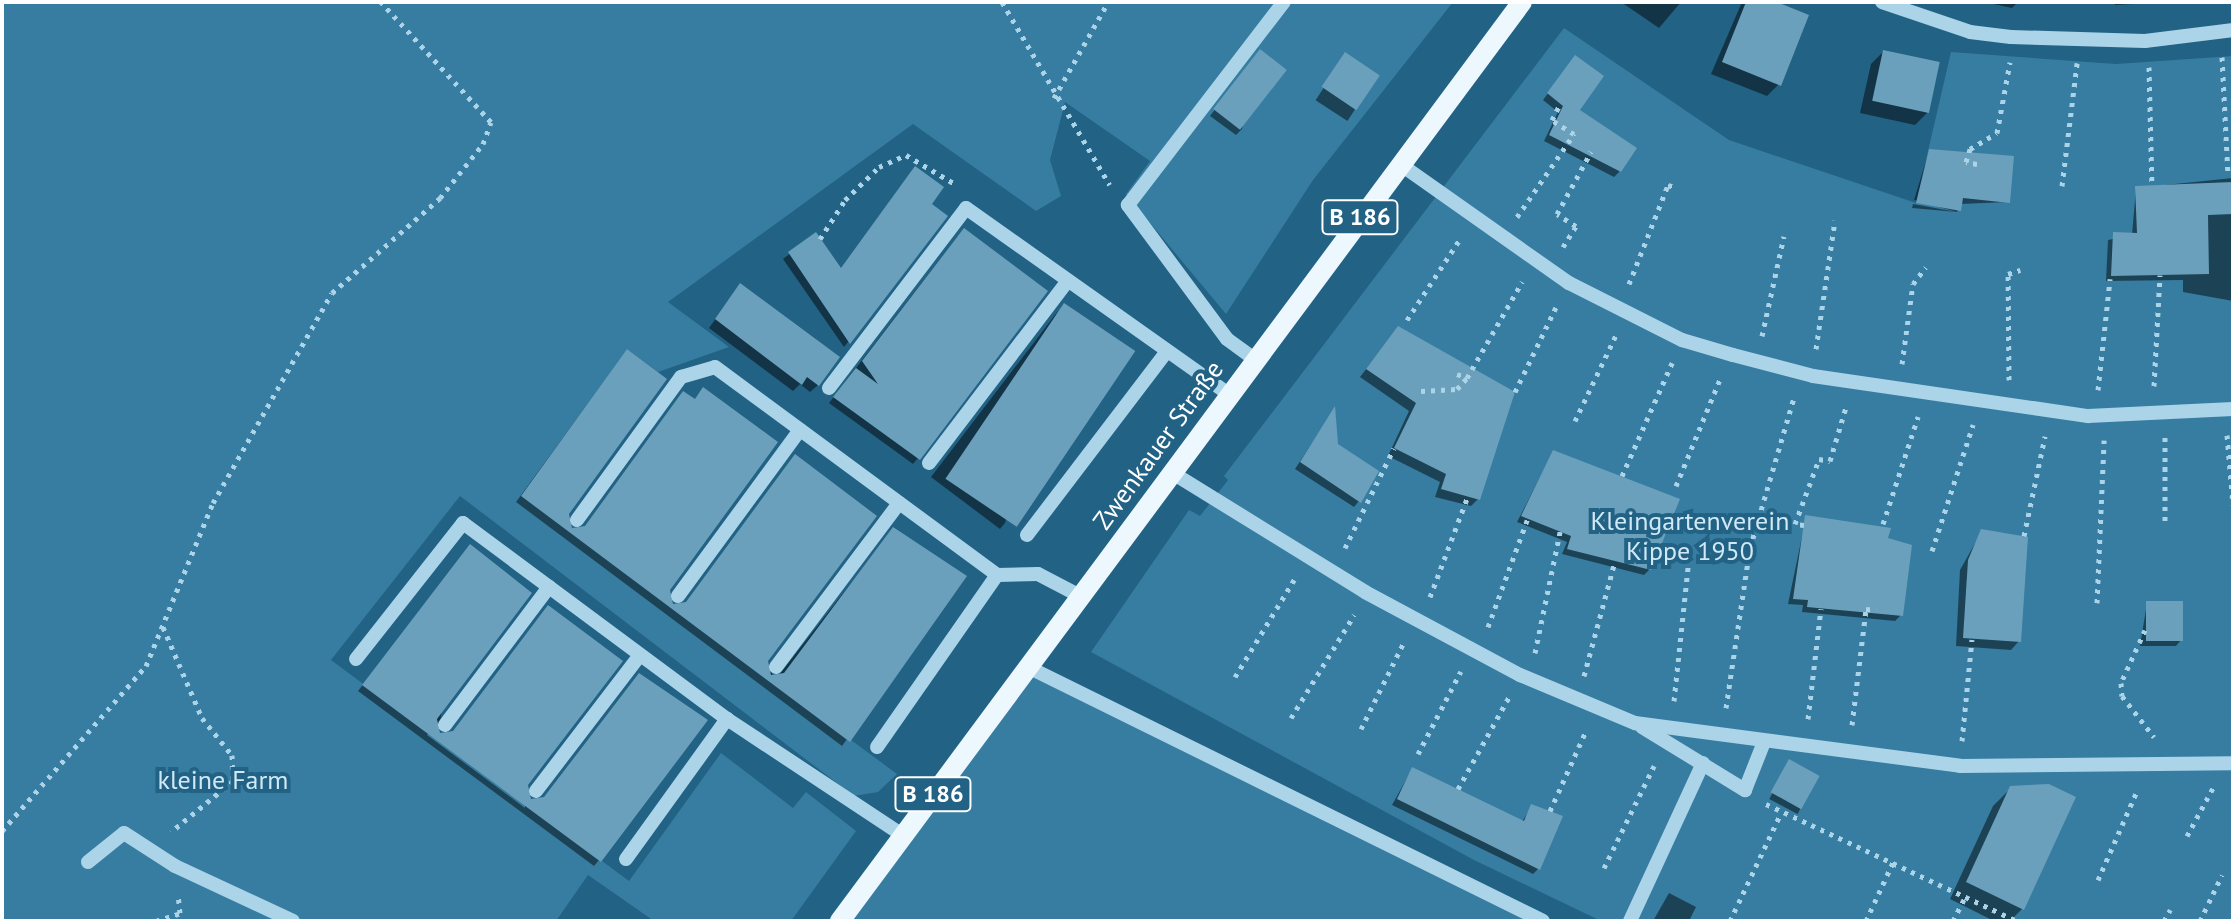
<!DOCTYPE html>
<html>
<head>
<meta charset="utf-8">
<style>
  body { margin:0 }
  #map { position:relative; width:2235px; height:923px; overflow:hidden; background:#226284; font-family:"PT Sans",sans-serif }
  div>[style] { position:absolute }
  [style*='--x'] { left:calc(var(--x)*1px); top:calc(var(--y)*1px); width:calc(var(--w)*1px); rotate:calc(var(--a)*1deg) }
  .green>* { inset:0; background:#367da1 }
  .shadow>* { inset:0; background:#0007; transform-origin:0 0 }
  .building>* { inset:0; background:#6ba0bc; transform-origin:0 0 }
  .path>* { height:5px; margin-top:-2.5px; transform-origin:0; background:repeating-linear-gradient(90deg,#abd4e9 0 4px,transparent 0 10px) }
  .minor>* { height:14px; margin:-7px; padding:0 7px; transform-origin:7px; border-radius:7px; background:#abd4e9 }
  .major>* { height:20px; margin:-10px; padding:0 10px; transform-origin:10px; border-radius:10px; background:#edf7fe }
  span { translate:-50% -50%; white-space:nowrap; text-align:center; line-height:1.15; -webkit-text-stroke:8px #226284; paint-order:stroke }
  .shield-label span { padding:2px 6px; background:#226284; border:2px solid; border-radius:6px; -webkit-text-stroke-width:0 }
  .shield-label { font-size:24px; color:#fff; font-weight:700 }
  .street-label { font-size:26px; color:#fff }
  .park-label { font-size:26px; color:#cfe9f7 }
  .frame { position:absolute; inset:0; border:4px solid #fff; pointer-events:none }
</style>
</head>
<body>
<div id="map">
  <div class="green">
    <div style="clip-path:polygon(2px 2px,1453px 2px,1313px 180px,1226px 314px,1126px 194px,1150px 161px,1065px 102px,1050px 160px,1061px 196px,1036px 211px,913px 124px,668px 302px,729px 347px,658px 372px,627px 349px,521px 496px,897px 774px,878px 792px,854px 796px,460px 496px,331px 660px,629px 881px,721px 753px,793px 808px,806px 792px,856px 831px,791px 921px,654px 921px,588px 875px,556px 921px,2px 921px)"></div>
    <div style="clip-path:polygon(1564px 28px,1729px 140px,1916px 203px,1951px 52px,2116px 64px,2233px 56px,2233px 921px,1601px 921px,1474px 860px,1091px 652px,1189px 510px,1200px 516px,1228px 480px,1224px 476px)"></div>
    <div style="clip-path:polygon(1028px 667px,1543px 921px,840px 921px)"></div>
  </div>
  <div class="shadow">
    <div style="clip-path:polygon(1621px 2px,1681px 2px,1659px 28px)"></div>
    <div style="clip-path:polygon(1742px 2px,1772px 2px,1779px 84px,1767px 96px,1711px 74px)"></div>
    <div style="clip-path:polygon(1984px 2px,2018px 2px,2012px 8px)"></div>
    <div style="clip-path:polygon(2115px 2px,2168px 2px,2115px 5px)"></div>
    <div style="clip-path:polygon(1883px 52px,1927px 113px,1915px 125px,1860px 113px,1871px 64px)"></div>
    <div style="left:1345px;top:55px;width:38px;height:54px;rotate:33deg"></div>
    <div style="clip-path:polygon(1255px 57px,1242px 129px,1236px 135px,1210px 116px)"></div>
    <div style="clip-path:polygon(1570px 64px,1577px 110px,1620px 171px,1614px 177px,1544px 141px,1558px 112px,1543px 100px)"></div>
    <div style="clip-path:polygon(1929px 151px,2008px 202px,1960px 204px,1957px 212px,1914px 200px)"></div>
    <div style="clip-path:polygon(2233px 178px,2233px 301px,2183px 292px,2183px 280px,2106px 281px,2108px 240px,2132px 235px,2136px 188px)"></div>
    <div style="clip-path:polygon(929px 204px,945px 216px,844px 347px,783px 259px,815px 235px,840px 270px)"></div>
    <div style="clip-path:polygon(1913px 204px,1957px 212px,1912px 208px)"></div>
    <div style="clip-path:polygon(958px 236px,918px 458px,913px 464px,829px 403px)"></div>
    <div style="clip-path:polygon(740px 285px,818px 385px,810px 392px,800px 384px,793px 391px,709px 328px)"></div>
    <div style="clip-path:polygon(1058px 311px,1005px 523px,1000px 529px,931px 477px)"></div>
    <div style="clip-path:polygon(1398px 328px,1478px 499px,1471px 506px,1435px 497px,1440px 482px,1388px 456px,1409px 411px,1360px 377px)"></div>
    <div style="clip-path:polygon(622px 357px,567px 514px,570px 531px,668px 590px,671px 607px,766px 661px,775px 680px,888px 536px,964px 577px,842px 746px,516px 502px)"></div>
    <div style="clip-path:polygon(1333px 411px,1336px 445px,1359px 501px,1354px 507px,1295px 469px)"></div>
    <div style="clip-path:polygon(1553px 452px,1650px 569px,1644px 575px,1562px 554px,1567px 542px,1517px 522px)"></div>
    <div style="clip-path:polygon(1806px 517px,1886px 540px,1901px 615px,1895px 621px,1802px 612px,1803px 605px,1788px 604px)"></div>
    <div style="clip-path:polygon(1982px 531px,2019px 641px,2011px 650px,1956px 646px,1960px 570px)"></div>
    <div style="clip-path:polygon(evenodd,465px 552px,438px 736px,452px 733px,526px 784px,529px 802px,599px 860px,594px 866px,358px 691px,465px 552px,429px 732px,525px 803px,525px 808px,427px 735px,429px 732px)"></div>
    <div style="clip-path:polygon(2147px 603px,2181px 640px,2176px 646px,2140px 646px)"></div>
    <div style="left:1789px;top:762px;width:32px;height:42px;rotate:28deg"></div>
    <div style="clip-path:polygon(1412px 769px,1522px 822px,1532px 806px,1538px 869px,1533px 874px,1392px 805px)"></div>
    <div style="clip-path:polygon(2011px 788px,2022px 909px,2010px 921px,1994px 921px,1950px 899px,1993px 806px)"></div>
    <div style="clip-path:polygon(1669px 893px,1696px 907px,1689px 921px,1653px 921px)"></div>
  </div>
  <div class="building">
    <div style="clip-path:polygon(1746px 2px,1777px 2px,1809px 15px,1781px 86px,1722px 62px)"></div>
    <div style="left:1260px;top:49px;width:34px;height:76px;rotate:38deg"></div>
    <div style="left:1883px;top:50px;width:58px;height:52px;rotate:12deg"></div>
    <div style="left:1345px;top:52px;width:42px;height:42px;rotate:34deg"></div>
    <div style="clip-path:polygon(1575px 55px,1604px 76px,1580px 110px,1637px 148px,1621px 172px,1549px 135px,1563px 106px,1547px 93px)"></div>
    <div style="clip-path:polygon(1929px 149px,2014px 156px,2010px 203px,1963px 198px,1961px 211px,1916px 203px)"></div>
    <div style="clip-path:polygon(915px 166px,944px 187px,932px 204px,948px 216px,850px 344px,788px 252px,816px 232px,841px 268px)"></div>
    <div style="clip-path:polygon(2233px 182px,2233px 214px,2208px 215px,2209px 274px,2111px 276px,2113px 232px,2137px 233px,2135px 186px)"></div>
    <div style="clip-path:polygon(964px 228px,1048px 291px,920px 460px,833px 397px,856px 368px,878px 384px,862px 361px)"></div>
    <div style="clip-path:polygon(740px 283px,840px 357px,819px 386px,807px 377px,802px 385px,715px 319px)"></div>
    <div style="left:1064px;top:303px;width:86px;height:212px;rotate:34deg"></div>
    <div style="clip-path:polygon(1398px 326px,1515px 392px,1480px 500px,1441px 489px,1446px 474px,1394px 448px,1416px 403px,1366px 369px)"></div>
    <div style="clip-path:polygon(627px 349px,667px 379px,569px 514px,572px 528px,585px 526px,683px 391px,695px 399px,703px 387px,778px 442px,670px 590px,673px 604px,686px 602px,795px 454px,877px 516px,768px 661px,771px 675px,784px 673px,893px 527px,967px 576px,850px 742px,521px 496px)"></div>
    <div style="clip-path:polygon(1335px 406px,1338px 444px,1379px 471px,1361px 503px,1300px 462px)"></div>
    <div style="clip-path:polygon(1553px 450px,1680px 499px,1651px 570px,1567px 549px,1571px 536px,1521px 516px)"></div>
    <div style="clip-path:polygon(1805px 515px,1891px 528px,1888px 538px,1912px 545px,1903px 616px,1807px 607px,1808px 600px,1793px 599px)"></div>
    <div style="clip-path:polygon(1981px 529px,2028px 537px,2021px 642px,1963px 638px,1968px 560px)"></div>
    <div style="clip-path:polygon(470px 544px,532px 593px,437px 719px,440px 733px,453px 731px,548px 605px,623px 661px,528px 785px,531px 799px,544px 797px,639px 673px,708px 720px,601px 862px,362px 685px)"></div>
    <div style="left:2146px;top:601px;width:37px;height:40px"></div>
    <div style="left:1789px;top:759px;width:35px;height:38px;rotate:29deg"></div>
    <div style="clip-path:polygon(1412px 767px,1524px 821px,1531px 804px,1563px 816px,1540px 870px,1397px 799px)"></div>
    <div style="clip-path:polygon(2049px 784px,2076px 797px,2024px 910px,1966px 882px,2010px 786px)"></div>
  </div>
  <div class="path">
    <div style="--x:1002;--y:2;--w:212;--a:59.5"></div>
    <div style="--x:2222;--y:57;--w:119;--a:87.1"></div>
    <div style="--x:2149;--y:67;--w:119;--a:88.6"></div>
    <div style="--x:1054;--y:98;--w:110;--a:-60.6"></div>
    <div style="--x:1977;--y:164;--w:11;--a:-170"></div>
    <div style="--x:1966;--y:162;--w:14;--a:-73"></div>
    <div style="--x:1970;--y:149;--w:31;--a:-31"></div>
    <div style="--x:1997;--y:133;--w:72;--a:-79.6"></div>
    <div style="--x:2062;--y:186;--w:124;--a:-83"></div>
    <div style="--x:1517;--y:217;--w:101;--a:-55.5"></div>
    <div style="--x:1574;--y:134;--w:26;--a:-148"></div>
    <div style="--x:1552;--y:120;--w:16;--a:-63"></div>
    <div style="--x:820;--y:239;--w:46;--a:-57.3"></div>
    <div style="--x:845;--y:200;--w:47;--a:-44.1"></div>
    <div style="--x:879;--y:167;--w:30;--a:-24"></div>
    <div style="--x:906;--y:155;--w:57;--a:30.6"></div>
    <div style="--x:1563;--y:247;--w:25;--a:-58"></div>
    <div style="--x:1576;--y:226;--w:22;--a:-148"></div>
    <div style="--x:1557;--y:214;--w:71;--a:-61.3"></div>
    <div style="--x:1629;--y:284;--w:106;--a:-68.5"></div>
    <div style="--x:1668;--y:185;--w:9;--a:18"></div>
    <div style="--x:1407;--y:320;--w:97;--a:-56.8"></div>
    <div style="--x:1762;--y:336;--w:102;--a:-77.6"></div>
    <div style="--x:1816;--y:349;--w:130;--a:-81.6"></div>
    <div style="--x:1902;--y:364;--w:81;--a:-82.2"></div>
    <div style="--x:1913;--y:284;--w:21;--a:-53"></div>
    <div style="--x:1457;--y:374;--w:11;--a:22"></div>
    <div style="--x:1467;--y:378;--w:111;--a:-60.2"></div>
    <div style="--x:2009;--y:380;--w:106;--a:-90.5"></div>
    <div style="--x:2008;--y:274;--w:13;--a:-18"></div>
    <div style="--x:2154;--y:386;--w:111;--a:-86.9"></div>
    <div style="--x:2098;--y:390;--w:112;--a:-83.8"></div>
    <div style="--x:1421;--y:391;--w:36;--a:-3"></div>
    <div style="--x:1457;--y:389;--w:15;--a:-48"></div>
    <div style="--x:1515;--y:392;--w:97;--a:-64.2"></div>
    <div style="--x:1575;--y:421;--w:95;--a:-64.5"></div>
    <div style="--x:2227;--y:435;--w:70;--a:85.1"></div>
    <div style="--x:2165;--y:437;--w:89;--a:90"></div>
    <div style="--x:1622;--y:476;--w:124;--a:-66.1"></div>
    <div style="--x:1676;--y:486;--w:118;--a:-67.6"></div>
    <div style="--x:1883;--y:524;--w:113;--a:-71.9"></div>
    <div style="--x:1804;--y:525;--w:9;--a:-174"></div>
    <div style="--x:1795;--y:524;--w:69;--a:-69.7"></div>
    <div style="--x:1819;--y:459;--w:11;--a:10"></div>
    <div style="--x:1830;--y:461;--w:56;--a:-73.5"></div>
    <div style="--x:2024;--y:536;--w:102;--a:-78.1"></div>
    <div style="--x:1345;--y:548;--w:111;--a:-63.9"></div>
    <div style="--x:1932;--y:551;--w:133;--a:-72"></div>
    <div style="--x:1430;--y:597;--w:108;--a:-69.4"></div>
    <div style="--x:2097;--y:603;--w:163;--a:-87.5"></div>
    <div style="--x:163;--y:627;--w:99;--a:66.8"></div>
    <div style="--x:202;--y:718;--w:48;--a:51"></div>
    <div style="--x:232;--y:755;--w:26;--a:88"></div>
    <div style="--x:233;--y:781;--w:80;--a:140.6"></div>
    <div style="--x:1488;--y:627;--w:119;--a:-69.9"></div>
    <div style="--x:2145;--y:630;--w:58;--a:114.4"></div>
    <div style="--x:2121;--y:683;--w:13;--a:86"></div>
    <div style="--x:2122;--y:696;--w:52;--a:52"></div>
    <div style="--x:1535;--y:653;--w:124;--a:-78.3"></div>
    <div style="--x:1584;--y:676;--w:119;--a:-74.9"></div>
    <div style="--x:1235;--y:677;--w:114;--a:-58.7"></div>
    <div style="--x:1674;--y:701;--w:143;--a:-84"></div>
    <div style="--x:1726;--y:708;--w:162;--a:-81.5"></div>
    <div style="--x:1750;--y:548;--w:156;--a:-73.7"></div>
    <div style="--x:1291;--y:718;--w:121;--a:-58.5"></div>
    <div style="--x:1808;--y:719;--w:111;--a:-83.3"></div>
    <div style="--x:1852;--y:725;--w:117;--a:-83.1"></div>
    <div style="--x:1866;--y:609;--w:10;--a:6"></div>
    <div style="--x:1361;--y:729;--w:99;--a:-63.7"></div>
    <div style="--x:1962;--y:741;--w:102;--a:-84.4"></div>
    <div style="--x:1418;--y:754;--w:93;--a:-62.6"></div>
    <div style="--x:1458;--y:789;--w:105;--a:-61"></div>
    <div style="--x:1766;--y:804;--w:277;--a:25"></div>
    <div style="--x:1550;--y:811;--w:88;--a:-65.8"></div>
    <div style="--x:2;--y:831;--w:219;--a:-48.9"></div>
    <div style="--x:146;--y:666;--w:176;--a:-67.7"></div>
    <div style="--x:213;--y:503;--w:241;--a:-60.5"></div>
    <div style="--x:332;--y:293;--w:144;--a:-41.3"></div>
    <div style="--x:440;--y:198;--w:69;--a:-51.5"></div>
    <div style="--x:483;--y:144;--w:23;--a:-70"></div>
    <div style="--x:491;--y:122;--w:163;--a:-132.5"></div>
    <div style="--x:2187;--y:836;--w:55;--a:-61.6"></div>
    <div style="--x:1604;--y:868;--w:114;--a:-63.9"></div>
    <div style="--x:2098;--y:880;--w:99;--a:-66.3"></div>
    <div style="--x:156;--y:921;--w:25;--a:-18"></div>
    <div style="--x:180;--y:913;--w:18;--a:-96"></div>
    <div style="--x:1730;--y:921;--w:119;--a:-64.7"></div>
    <div style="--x:1866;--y:921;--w:67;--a:-65.3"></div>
    <div style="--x:1953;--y:921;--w:27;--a:-63"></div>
    <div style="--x:2164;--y:921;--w:13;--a:-61"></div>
    <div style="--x:2200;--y:921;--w:51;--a:-64.4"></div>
  </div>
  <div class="minor">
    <div style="--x:1882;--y:2;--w:93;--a:18.8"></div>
    <div style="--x:1970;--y:32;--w:41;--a:7"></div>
    <div style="--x:2011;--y:37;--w:134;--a:1.7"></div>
    <div style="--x:2145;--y:41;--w:89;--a:-7.1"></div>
    <div style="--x:1400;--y:164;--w:207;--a:35.2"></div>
    <div style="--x:1569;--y:283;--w:127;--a:26.8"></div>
    <div style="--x:1682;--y:340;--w:53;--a:16.4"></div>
    <div style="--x:1733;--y:355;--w:83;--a:14.7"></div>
    <div style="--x:1813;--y:376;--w:278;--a:8.3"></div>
    <div style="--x:2088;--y:416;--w:145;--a:-2.8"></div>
    <div style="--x:1253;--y:358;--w:32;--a:-144"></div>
    <div style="--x:1227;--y:339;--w:167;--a:-126.5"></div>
    <div style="--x:1128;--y:205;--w:256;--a:-52.5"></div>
    <div style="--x:829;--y:388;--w:226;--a:-52.7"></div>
    <div style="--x:966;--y:208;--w:320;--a:35.3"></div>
    <div style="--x:929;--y:463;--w:228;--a:-52.7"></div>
    <div style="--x:1171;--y:472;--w:228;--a:31.7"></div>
    <div style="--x:1365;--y:592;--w:176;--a:28.2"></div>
    <div style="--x:1520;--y:675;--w:125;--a:22.7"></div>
    <div style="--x:1635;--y:723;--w:328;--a:7.5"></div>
    <div style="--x:1960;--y:766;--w:273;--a:-0.6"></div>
    <div style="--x:577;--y:520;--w:177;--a:-54"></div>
    <div style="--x:681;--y:377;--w:35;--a:-16"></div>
    <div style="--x:715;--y:367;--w:350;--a:36.4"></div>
    <div style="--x:1027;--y:535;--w:228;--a:-52.7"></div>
    <div style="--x:678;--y:596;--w:206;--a:-53.7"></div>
    <div style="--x:356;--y:659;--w:173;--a:-51.8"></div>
    <div style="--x:463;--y:523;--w:329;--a:36.6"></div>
    <div style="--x:727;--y:719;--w:210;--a:33.5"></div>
    <div style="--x:776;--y:667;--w:205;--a:-53.1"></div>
    <div style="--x:1028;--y:667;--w:574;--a:26.25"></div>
    <div style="--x:445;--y:725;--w:173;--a:-53"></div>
    <div style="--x:1642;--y:727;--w:121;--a:31.5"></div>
    <div style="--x:1745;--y:790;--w:52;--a:-68.4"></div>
    <div style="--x:877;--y:747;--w:210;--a:-55.1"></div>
    <div style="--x:997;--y:575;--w:41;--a:-1.4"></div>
    <div style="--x:1038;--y:574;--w:47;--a:27.6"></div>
    <div style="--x:536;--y:791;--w:171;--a:-52.6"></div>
    <div style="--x:626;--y:859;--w:173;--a:-54.2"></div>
    <div style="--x:88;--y:862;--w:46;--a:-38.9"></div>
    <div style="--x:124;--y:833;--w:61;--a:32.9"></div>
    <div style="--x:175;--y:866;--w:130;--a:25"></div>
    <div style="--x:1630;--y:921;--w:174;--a:-65.2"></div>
  </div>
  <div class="major">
    <div style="--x:840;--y:921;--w:1144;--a:-53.42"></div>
  </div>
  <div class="shield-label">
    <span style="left:1360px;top:217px">B 186</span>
    <span style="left:933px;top:794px">B 186</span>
  </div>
  <div class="street-label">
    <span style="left:1158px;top:445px;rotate:-54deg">Zwenkauer Straße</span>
  </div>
  <div class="park-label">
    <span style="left:1690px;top:536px">Kleingartenverein<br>Kippe 1950</span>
    <span style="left:223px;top:780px">kleine Farm</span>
  </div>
  <div class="frame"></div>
</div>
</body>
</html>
